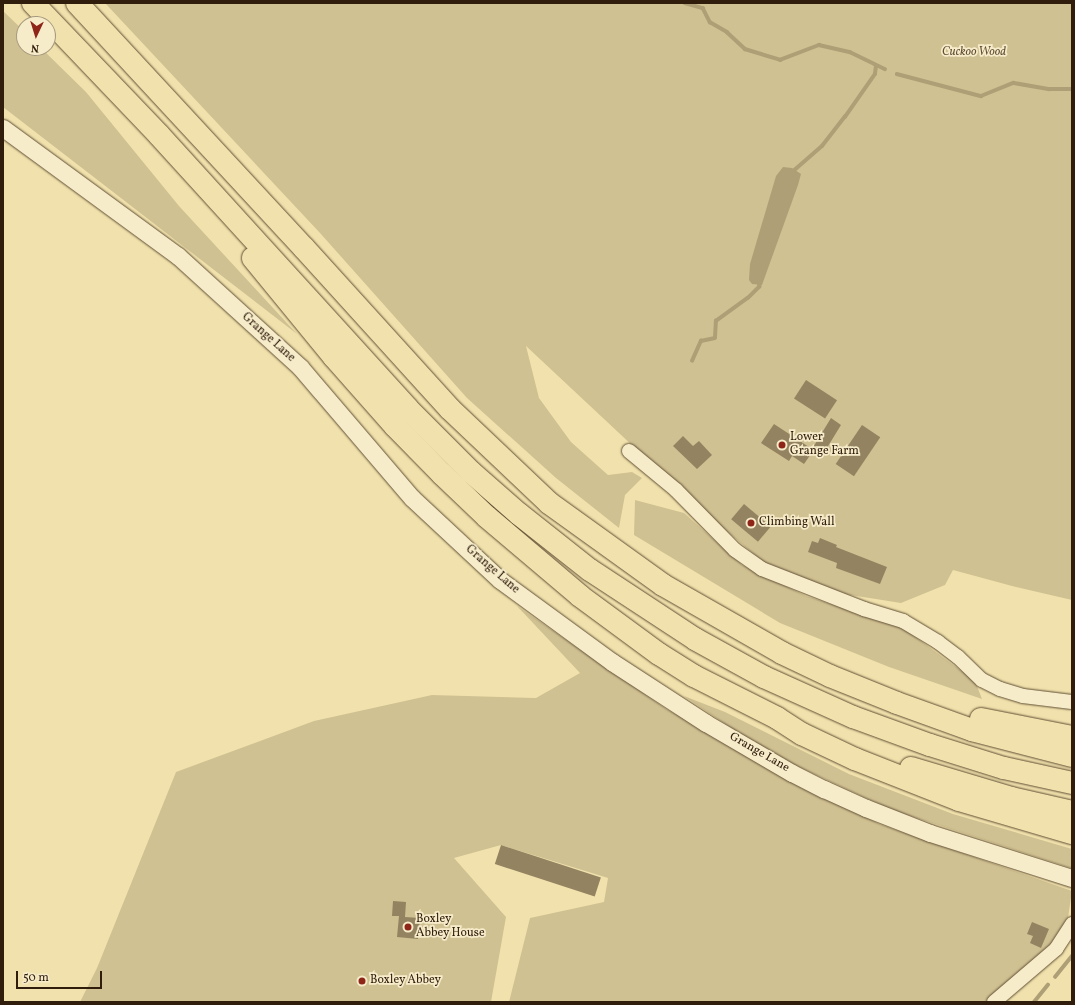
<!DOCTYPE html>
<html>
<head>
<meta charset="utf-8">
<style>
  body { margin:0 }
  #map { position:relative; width:1075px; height:1005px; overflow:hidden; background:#f1e2ad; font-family:Vollkorn,serif }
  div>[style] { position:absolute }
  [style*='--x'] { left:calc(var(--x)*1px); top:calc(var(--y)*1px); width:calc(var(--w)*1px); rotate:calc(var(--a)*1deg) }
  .green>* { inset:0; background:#d0c192 }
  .water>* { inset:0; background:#af9f76 }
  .stream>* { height:3.5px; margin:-1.75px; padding:0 1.75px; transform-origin:1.75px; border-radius:1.75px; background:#af9f76 }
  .building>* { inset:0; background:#948360; transform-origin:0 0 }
  .roads { filter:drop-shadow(0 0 1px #604e34) drop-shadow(0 0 1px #604e34) }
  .minor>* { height:14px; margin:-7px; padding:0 7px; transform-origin:7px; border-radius:7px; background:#f6ecca }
  .tertiary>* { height:17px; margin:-8.5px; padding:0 8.5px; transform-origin:8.5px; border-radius:8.5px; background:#f6ecca }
  .motorway>* { height:22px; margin:-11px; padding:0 11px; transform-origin:11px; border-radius:11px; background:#f1e2ad }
  .dots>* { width:11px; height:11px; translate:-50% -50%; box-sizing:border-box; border:2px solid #f6ecca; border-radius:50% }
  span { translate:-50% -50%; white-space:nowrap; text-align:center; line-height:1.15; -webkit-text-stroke:3.5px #f6ecca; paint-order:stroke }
  .park-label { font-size:12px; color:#604e34; font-style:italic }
  .street-label { font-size:12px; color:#301d0c }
  .poi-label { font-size:12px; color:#301d0c }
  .left { translate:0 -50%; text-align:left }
  .frame { position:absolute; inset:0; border:4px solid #301d0c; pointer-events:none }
  .north { position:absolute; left:16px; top:16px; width:40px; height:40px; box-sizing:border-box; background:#f6ecca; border:1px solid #a7997e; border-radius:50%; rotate:184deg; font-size:11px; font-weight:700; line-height:16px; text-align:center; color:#301d0c }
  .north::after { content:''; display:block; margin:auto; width:14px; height:18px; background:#8f2418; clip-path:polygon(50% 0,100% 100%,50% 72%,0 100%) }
  .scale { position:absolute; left:16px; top:971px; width:86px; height:18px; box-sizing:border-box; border:2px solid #301d0c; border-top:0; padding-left:5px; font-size:12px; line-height:14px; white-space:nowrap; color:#301d0c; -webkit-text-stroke:3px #f6ecca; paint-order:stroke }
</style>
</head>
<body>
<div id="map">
  <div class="green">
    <div style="clip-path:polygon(105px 3px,1072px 3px,1072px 600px,1012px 586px,953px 570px,945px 585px,901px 603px,844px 594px,768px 566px,697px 506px,526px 346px,539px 398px,571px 442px,608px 475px,632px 472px,642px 478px,625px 495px,619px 528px,556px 478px,467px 398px,320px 233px)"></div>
    <div style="clip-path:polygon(3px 11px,24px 31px,24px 48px,41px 48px,86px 92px,179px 206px,297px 334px,3px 107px)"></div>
    <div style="clip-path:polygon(635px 500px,684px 513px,742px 565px,806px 596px,903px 628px,975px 681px,982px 699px,889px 667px,780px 623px,634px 535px)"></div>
    <div style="clip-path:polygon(517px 606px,666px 709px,879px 824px,1072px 891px,1068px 918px,1052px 944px,985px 1002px,509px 1002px,530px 918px,604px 902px,608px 878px,501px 845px,454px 858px,506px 917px,491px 1002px,80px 1002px,97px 968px,176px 772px,314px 721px,432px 695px,536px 698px,580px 673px)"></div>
    <div style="clip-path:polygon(684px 696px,725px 712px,849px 774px,953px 814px,1072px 849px,1071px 868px,892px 810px,767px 752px)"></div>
  </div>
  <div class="water">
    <div style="clip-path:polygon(783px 167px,792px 168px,801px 174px,798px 185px,762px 285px,752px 284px,749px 280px,750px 264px,776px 176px)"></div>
  </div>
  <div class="stream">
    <div style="--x:685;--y:3;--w:19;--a:16"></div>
    <div style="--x:703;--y:8;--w:16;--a:63"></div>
    <div style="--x:710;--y:22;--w:20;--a:30"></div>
    <div style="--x:727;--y:32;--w:25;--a:43"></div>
    <div style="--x:745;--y:49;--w:37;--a:17"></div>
    <div style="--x:780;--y:60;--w:42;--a:-21"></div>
    <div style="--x:819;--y:45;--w:32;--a:13"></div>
    <div style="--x:850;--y:52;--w:39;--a:26"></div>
    <div style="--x:897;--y:74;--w:87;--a:14.7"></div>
    <div style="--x:981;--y:96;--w:35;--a:-22"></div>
    <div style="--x:1014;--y:83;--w:36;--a:10"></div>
    <div style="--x:1049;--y:89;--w:23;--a:0"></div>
    <div style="--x:791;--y:173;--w:41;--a:-41.1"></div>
    <div style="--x:822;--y:146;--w:37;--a:-52"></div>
    <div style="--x:845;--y:117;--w:52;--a:-55.1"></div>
    <div style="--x:875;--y:74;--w:8;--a:-83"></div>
    <div style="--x:692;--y:361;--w:22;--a:-66"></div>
    <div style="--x:701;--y:341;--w:14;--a:-12"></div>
    <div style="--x:715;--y:338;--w:17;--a:-87"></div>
    <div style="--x:716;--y:321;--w:39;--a:-36"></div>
    <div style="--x:748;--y:298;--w:16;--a:-45"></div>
    <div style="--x:759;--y:287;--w:7;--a:-82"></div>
    <div style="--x:1055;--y:977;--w:27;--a:-51"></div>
    <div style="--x:1034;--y:1002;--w:22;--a:-51"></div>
  </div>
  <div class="building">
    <div style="left:806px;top:380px;width:37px;height:22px;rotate:33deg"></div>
    <div style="clip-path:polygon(831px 418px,841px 425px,822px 456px,813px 451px,804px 464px,792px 456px,789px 461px,761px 443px,774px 424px,812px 449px)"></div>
    <div style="left:862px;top:425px;width:22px;height:47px;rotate:34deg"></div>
    <div style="clip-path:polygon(683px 436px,693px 446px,699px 441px,712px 455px,697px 469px,673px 446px)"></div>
    <div style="left:744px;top:504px;width:35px;height:20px;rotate:40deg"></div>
    <div style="clip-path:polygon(820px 538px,837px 545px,836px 547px,887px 567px,880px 584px,836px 568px,837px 563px,808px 552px,812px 541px,818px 543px)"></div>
    <div style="left:501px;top:845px;width:105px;height:20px;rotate:18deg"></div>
    <div style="clip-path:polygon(393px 901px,406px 902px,405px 917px,420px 918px,418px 939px,397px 937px,399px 916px,392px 916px)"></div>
    <div style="clip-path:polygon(1032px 922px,1049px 929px,1041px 948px,1030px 943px,1033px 936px,1027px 934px)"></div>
  </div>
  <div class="roads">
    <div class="minor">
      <div style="--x:629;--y:451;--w:61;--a:39.7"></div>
      <div style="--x:676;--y:490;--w:84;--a:45.5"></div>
      <div style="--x:735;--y:550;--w:33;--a:35"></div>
      <div style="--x:762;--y:569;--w:110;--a:21.4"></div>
      <div style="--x:864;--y:609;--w:41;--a:17.1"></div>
      <div style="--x:903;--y:621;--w:41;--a:31"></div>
      <div style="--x:938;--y:642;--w:25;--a:37"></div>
      <div style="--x:958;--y:657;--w:33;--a:44"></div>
      <div style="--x:982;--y:680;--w:20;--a:27"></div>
      <div style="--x:1000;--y:689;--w:24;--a:17"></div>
      <div style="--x:1023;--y:696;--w:49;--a:7"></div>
      <div style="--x:994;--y:1002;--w:82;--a:-40.5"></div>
      <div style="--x:1056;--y:949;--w:30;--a:-57"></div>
    </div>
    <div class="tertiary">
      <div style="--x:3;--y:128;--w:217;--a:36.2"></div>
      <div style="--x:178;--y:256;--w:165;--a:42.3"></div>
      <div style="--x:300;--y:367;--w:172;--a:49.5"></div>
      <div style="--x:412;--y:498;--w:120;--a:43"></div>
      <div style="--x:500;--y:580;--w:139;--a:36.2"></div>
      <div style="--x:612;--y:662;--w:112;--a:33"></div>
      <div style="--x:706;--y:723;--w:99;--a:30.2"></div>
      <div style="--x:792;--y:773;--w:36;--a:27"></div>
      <div style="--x:824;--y:789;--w:46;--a:24.3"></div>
      <div style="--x:866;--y:808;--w:69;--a:21.3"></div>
      <div style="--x:930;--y:833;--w:149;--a:17.6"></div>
    </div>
    <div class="motorway">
      <div style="--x:33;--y:3;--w:182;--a:46.3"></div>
      <div style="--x:159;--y:135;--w:370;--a:47.7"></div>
      <div style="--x:408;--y:409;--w:89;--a:45"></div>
      <div style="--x:471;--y:472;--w:64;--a:41.2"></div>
      <div style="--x:519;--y:514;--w:90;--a:38.3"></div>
      <div style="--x:590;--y:570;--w:126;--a:33.3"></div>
      <div style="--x:695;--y:639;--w:79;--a:28.8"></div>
      <div style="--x:764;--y:677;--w:98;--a:24.2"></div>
      <div style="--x:853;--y:717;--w:82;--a:20"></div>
      <div style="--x:930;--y:745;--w:77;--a:17.3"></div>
      <div style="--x:1004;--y:768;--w:70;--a:12.4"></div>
      <div style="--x:77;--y:3;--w:334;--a:47.2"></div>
      <div style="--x:304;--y:248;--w:217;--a:47.8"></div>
      <div style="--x:450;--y:409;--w:137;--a:43.5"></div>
      <div style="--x:549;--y:503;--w:140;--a:35.7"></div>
      <div style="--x:663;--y:585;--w:137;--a:29.7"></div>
      <div style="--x:782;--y:653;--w:53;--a:25.6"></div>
      <div style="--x:830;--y:676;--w:72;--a:21.9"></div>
      <div style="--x:897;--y:703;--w:80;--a:19.8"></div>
      <div style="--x:972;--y:730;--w:103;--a:14.6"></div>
      <div style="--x:253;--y:258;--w:128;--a:50.7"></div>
      <div style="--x:334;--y:357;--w:92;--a:48.5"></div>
      <div style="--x:395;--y:426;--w:67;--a:45.6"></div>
      <div style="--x:442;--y:474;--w:62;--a:43.7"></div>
      <div style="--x:487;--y:517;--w:122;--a:40.3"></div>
      <div style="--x:580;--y:596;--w:98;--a:36.3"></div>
      <div style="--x:659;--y:654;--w:41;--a:32.2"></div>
      <div style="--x:694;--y:676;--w:93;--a:26.8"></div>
      <div style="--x:777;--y:718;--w:30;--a:33"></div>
      <div style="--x:802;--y:734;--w:59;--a:25.3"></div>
      <div style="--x:855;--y:759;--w:112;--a:21.5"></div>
      <div style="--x:959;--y:800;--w:118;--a:16.3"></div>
      <div style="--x:981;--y:719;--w:93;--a:11.2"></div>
      <div style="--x:911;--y:768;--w:104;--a:16.7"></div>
      <div style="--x:1011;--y:798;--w:63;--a:12.9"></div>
    </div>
  </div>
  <div class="dots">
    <div style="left:782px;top:445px;background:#8f2418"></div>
    <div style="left:751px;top:523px;background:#8f2418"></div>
    <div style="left:408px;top:927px;background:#8f2418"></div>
    <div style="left:362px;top:981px;background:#8f2418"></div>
  </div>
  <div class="park-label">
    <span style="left:974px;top:53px">Cuckoo Wood</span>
  </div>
  <div class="street-label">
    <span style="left:268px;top:338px;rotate:42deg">Grange Lane</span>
    <span style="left:492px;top:570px;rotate:41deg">Grange Lane</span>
    <span style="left:759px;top:753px;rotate:30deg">Grange Lane</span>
  </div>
  <div class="poi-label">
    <span class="left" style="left:790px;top:445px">Lower<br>Grange Farm</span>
    <span class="left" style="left:759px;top:523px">Climbing Wall</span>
    <span class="left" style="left:416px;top:927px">Boxley<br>Abbey House</span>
    <span class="left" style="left:370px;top:981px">Boxley Abbey</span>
  </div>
  <div class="frame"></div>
  <div class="north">N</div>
  <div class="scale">50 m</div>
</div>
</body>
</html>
